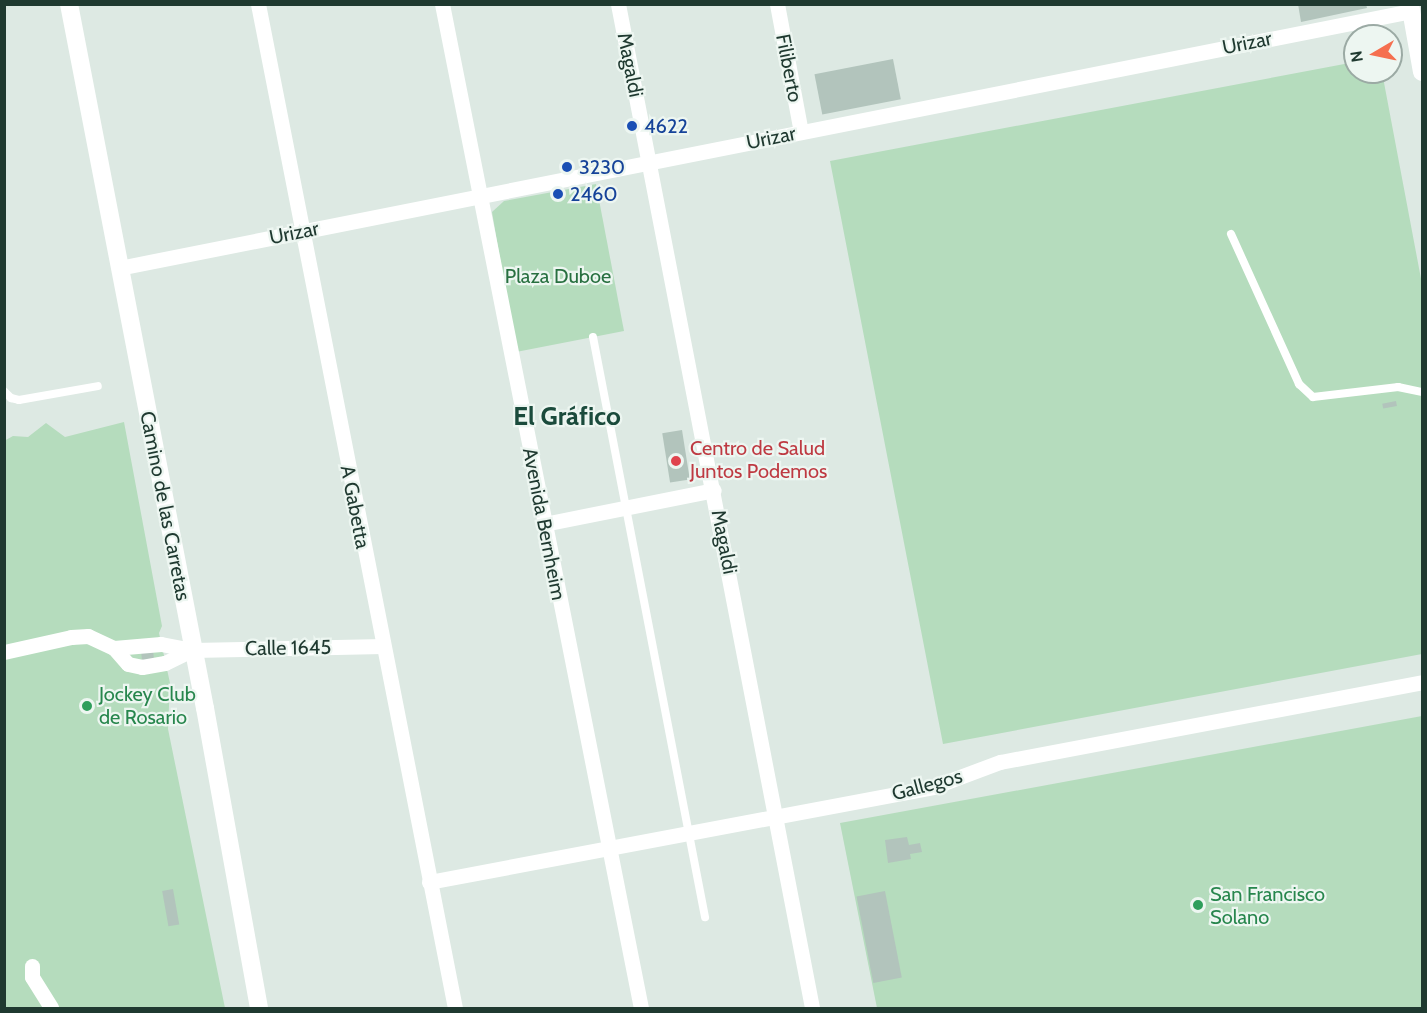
<!DOCTYPE html>
<html>
<head>
<meta charset="utf-8">
<style>
  body { margin:0 }
  #map { position:relative; width:1427px; height:1013px; overflow:hidden; background:#dde9e3; font-family:Cabin,sans-serif }
  div>[style] { position:absolute }
  [style*='--x'] { left:calc(var(--x)*1px); top:calc(var(--y)*1px); width:calc(var(--w)*1px); rotate:calc(var(--a)*1deg) }
  .green>* { inset:0; background:#b5dcbd }
  .building>* { inset:0; background:#b2c4bc; transform-origin:0 0 }
  .lane>* { height:8px; margin:-4px; padding:0 4px; transform-origin:4px; border-radius:4px; background:#fff }
  .street>* { height:15px; margin:-7.5px; padding:0 7.5px; transform-origin:7.5px; border-radius:7.5px; background:#fff }
  .secondary>* { height:18px; margin:-9px; padding:0 9px; transform-origin:9px; border-radius:9px; background:#fff }
  .dots>* { width:16px; height:16px; translate:-50% -50%; box-sizing:border-box; border:3px solid #edf6f1; border-radius:50% }
  span { translate:-50% -50%; white-space:nowrap; text-align:center; line-height:1.15; -webkit-text-stroke:4.5px #edf6f1; paint-order:stroke }
  .street-label { font-size:20px; color:#1f3930 }
  .transit-label { font-size:20px; color:#164399 }
  .left { translate:0 -50%; text-align:left }
  .park-label { font-size:20px; color:#287040 }
  .health-label { font-size:20px; color:#be3a42 }
  .leisure-label { font-size:20px; color:#27864d }
  .district-label { font-size:26px; color:#1b4b3c; font-weight:700 }
  .frame { position:absolute; inset:0; border:6px solid #1f3930; pointer-events:none }
  .north { position:absolute; left:1343px; top:24px; width:60px; height:60px; box-sizing:border-box; background:#edf6f1; border:2px solid #9baaa4; border-radius:50%; rotate:261deg; font-size:16px; font-weight:700; line-height:24px; text-align:center; color:#1f3930 }
  .north::after { content:''; display:block; margin:auto; width:21px; height:27px; background:#f56f4f; clip-path:polygon(50% 0,100% 100%,50% 72%,0 100%) }
</style>
</head>
<body>
<div id="map">
  <div class="green">
    <div style="clip-path:polygon(1355px 62px,1355px 72px,1382px 72px,1422px 284px,1422px 654px,943px 744px,830px 161px)"></div>
    <div style="clip-path:polygon(596px 184px,624px 331px,516px 352px,492px 212px,504px 201px)"></div>
    <div style="clip-path:polygon(124px 422px,162px 626px,159px 633px,170px 683px,168px 729px,225px 1008px,5px 1008px,4px 441px,13px 436px,28px 437px,46px 423px,65px 437px)"></div>
    <div style="clip-path:polygon(1422px 716px,1422px 1008px,877px 1008px,840px 823px)"></div>
  </div>
  <div class="building">
    <div style="clip-path:polygon(1298px 4px,1366px 4px,1367px 8px,1301px 22px)"></div>
    <div style="left:893px;top:59px;width:41px;height:80px;rotate:79deg"></div>
    <div style="left:1396px;top:401px;width:5px;height:14px;rotate:79deg"></div>
    <div style="left:682px;top:430px;width:50px;height:20px;rotate:81deg"></div>
    <div style="left:153px;top:650px;width:9px;height:12px;rotate:84deg"></div>
    <div style="clip-path:polygon(907px 837px,909px 845px,920px 843px,922px 852px,910px 854px,911px 859px,888px 863px,885px 840px)"></div>
    <div style="left:173px;top:889px;width:36px;height:11px;rotate:80deg"></div>
    <div style="left:885px;top:891px;width:88px;height:29px;rotate:79deg"></div>
  </div>
  <div class="lane">
    <div style="--x:1231;--y:234;--w:165;--a:65.6"></div>
    <div style="--x:1299;--y:384;--w:19;--a:43"></div>
    <div style="--x:1313;--y:397;--w:86;--a:-6.7"></div>
    <div style="--x:1398;--y:387;--w:25;--a:12"></div>
    <div style="--x:593;--y:337;--w:591;--a:79.07"></div>
    <div style="--x:4;--y:391;--w:10;--a:45"></div>
    <div style="--x:11;--y:398;--w:8;--a:14"></div>
    <div style="--x:19;--y:400;--w:80;--a:-10"></div>
  </div>
  <div class="street">
    <div style="--x:258;--y:4;--w:1023;--a:78.9"></div>
    <div style="--x:442;--y:4;--w:1024;--a:78.79"></div>
    <div style="--x:618;--y:4;--w:1023;--a:79.06"></div>
    <div style="--x:777;--y:4;--w:130;--a:79.4"></div>
    <div style="--x:119;--y:268;--w:1317;--a:-11.25"></div>
    <div style="--x:544;--y:524;--w:173;--a:-11.3"></div>
    <div style="--x:114;--y:648;--w:47;--a:-4.9"></div>
    <div style="--x:161;--y:644;--w:32;--a:11"></div>
    <div style="--x:192;--y:650;--w:191;--a:-1.2"></div>
    <div style="--x:4;--y:652;--w:69;--a:-12.6"></div>
    <div style="--x:71;--y:637;--w:17;--a:-3"></div>
    <div style="--x:88;--y:636;--w:29;--a:25"></div>
    <div style="--x:114;--y:648;--w:21;--a:49"></div>
    <div style="--x:128;--y:664;--w:14;--a:12"></div>
    <div style="--x:142;--y:667;--w:23;--a:-10"></div>
    <div style="--x:165;--y:663;--w:30;--a:-26"></div>
    <div style="--x:429;--y:882;--w:513;--a:-10.67"></div>
    <div style="--x:933;--y:787;--w:72;--a:-20.5"></div>
    <div style="--x:1000;--y:762;--w:430;--a:-10.7"></div>
    <div style="--x:32;--y:966;--w:11;--a:90"></div>
    <div style="--x:32;--y:977;--w:36;--a:58"></div>
  </div>
  <div class="secondary">
    <div style="--x:69;--y:4;--w:717;--a:79.07"></div>
    <div style="--x:205;--y:708;--w:305;--a:79.8"></div>
    <div style="--x:1410;--y:4;--w:69;--a:80"></div>
  </div>
  <div class="dots">
    <div style="left:632px;top:126px;background:#1a4fb4"></div>
    <div style="left:567px;top:167px;background:#1a4fb4"></div>
    <div style="left:558px;top:194px;background:#1a4fb4"></div>
    <div style="left:676px;top:461px;background:#e0444e"></div>
    <div style="left:87px;top:706px;background:#2e9e5b"></div>
    <div style="left:1198px;top:905px;background:#2e9e5b"></div>
  </div>
  <div class="street-label">
    <span style="left:1247px;top:43px;rotate:-11deg">Urizar</span>
    <span style="left:630px;top:65px;rotate:79deg">Magaldi</span>
    <span style="left:789px;top:68px;rotate:79deg">Filiberto</span>
    <span style="left:771px;top:138px;rotate:-11deg">Urizar</span>
    <span style="left:294px;top:233px;rotate:-11deg">Urizar</span>
    <span style="left:165px;top:506px;rotate:79deg">Camino de las Carretas</span>
    <span style="left:355px;top:507px;rotate:79deg">A Gabetta</span>
    <span style="left:544px;top:524px;rotate:79deg">Avenida Bernheim</span>
    <span style="left:724px;top:542px;rotate:79deg">Magaldi</span>
    <span style="left:288px;top:648px;rotate:-1deg">Calle 1645</span>
    <span style="left:927px;top:785px;rotate:-15deg">Gallegos</span>
  </div>
  <div class="transit-label">
    <span class="left" style="left:644px;top:126px">4622</span>
    <span class="left" style="left:579px;top:167px">3230</span>
    <span class="left" style="left:570px;top:194px">2460</span>
  </div>
  <div class="park-label">
    <span style="left:558px;top:276px">Plaza Duboe</span>
  </div>
  <div class="health-label">
    <span class="left" style="left:690px;top:460px">Centro de Salud<br>Juntos Podemos</span>
  </div>
  <div class="leisure-label">
    <span class="left" style="left:99px;top:706px">Jockey Club<br>de Rosario</span>
    <span class="left" style="left:1210px;top:906px">San Francisco<br>Solano</span>
  </div>
  <div class="district-label">
    <span style="left:567px;top:417px">El Gráfico</span>
  </div>
  <div class="frame"></div>
  <div class="north">N</div>
</div>
</body>
</html>
